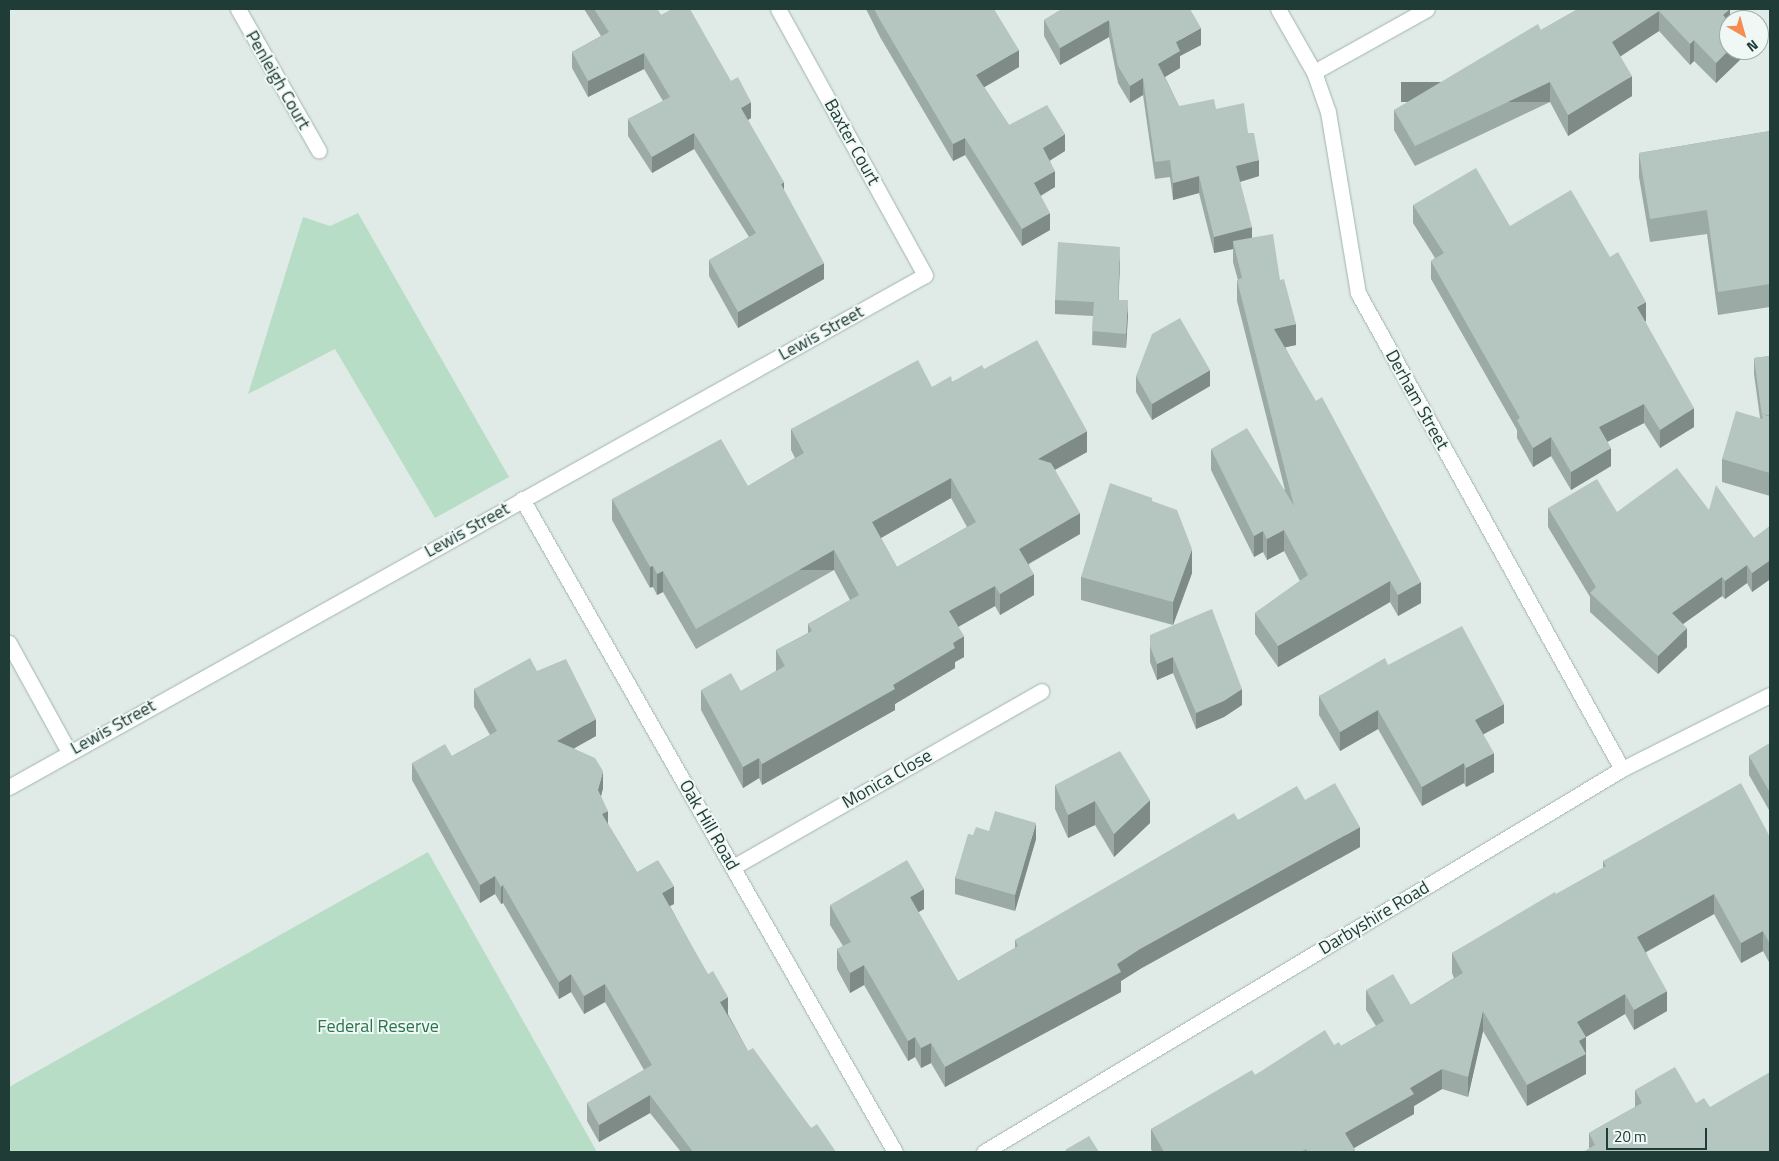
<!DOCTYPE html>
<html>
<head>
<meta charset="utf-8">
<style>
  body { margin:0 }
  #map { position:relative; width:1779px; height:1161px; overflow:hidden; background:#e0ebe7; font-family:"Titillium Web",sans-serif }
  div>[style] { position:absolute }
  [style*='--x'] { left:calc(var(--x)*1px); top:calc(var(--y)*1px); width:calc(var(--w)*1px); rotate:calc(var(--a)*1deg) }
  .green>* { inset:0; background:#b8ddc6 }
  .roads { filter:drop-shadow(0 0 1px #a3b3af) drop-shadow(0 0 1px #a3b3af) }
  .street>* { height:15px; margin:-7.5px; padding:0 7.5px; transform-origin:7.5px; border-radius:7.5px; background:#fff }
  .wall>* { inset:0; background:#9caaa6 }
  .shaded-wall>* { inset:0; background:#7f8b87; transform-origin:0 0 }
  .building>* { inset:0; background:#b5c6c1 }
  span { translate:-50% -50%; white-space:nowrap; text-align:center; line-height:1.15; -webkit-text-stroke:4px #f0f8f5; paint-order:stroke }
  .street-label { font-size:18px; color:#203c37 }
  .park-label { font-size:18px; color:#29744d }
  .frame { position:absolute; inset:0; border:10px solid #203c37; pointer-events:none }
  .north { position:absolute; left:1719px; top:10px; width:50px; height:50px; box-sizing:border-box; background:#f0f8f5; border:1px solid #9dada9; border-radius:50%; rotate:142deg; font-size:14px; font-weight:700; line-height:20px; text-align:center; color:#203c37 }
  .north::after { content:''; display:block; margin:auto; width:18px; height:22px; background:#f68b53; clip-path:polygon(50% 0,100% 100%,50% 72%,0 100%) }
  .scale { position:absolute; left:1606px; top:1128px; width:101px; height:22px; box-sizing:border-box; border:2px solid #203c37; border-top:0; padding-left:6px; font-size:15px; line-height:18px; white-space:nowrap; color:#203c37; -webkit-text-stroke:4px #f0f8f5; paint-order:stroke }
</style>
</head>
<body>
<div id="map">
  <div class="green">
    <div style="clip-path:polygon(358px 213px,509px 477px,435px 518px,335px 349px,248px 394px,303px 217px,330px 226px)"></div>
    <div style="clip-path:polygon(428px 852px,597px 1152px,9px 1152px,9px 1087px)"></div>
  </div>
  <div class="roads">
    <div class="street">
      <div style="--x:238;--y:9;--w:163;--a:60.3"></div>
      <div style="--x:1278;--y:9;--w:73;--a:60.3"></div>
      <div style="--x:1314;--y:72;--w:42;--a:70.7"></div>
      <div style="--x:1328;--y:112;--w:183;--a:80.6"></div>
      <div style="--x:1358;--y:293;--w:544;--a:60.99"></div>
      <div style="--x:1314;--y:72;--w:129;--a:-29.1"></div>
      <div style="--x:522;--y:499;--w:752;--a:60.26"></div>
      <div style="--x:9;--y:643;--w:124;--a:61.2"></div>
      <div style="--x:9;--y:787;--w:1049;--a:-29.2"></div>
      <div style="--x:925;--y:275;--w:304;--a:-118.9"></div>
      <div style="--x:733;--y:867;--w:355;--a:-29.7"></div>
      <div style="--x:984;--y:1152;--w:744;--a:-30.98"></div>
      <div style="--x:1622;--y:769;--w:165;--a:-26.6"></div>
    </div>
  </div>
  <div class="wall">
    <div style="clip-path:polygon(584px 9px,657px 9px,661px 15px,751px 118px,748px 120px,784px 191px,824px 279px,738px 328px,709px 276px,709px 260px,749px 237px,694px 149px,652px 173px,628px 136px,628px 119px,663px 101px,644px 69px,588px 97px,572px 68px,572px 52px,601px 36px)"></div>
    <div style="clip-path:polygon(866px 9px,994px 9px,1019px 67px,984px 87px,1009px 125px,1065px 151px,1050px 160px,1055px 187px,1041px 196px,1050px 230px,1022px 246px,965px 155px,953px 161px,880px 37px)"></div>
    <div style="clip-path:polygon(1062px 9px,1201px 45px,1180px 56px,1180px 68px,1165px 77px,1179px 106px,1216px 109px,1248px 133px,1259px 176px,1240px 182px,1252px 238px,1280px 280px,1296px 345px,1285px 347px,1421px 603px,1398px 616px,1390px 602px,1278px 667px,1255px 634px,1255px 613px,1300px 581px,1284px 551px,1267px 560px,1263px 552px,1254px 557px,1211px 470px,1211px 449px,1285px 490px,1237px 301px,1237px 280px,1238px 280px,1233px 262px,1233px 249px,1214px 253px,1199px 193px,1173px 200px,1170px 177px,1155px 179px,1143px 95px,1130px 103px,1118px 83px,1109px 37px,1060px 65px,1044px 36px,1044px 20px)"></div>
    <div style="clip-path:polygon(1578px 9px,1730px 9px,1729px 50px,1743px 50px,1743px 57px,1716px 83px,1694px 61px,1690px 65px,1659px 31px,1620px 56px,1632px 96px,1568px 136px,1550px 102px,1415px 166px,1394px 130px,1394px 110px,1541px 30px)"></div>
    <div style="clip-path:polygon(1770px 131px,1770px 307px,1718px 315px,1707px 234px,1650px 242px,1639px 177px,1639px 153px)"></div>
    <div style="clip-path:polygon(1413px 205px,1510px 226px,1646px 321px,1645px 321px,1694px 427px,1660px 448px,1644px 423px,1607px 442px,1611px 466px,1571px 490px,1551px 456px,1533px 467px,1517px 438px,1517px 430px,1431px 279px,1431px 261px,1435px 258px,1413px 223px)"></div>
    <div style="clip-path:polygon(1120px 261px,1118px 300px,1128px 314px,1126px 348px,1092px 345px,1093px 316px,1055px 314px,1055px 300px)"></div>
    <div style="clip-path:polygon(1770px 356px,1770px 496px,1722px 482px,1722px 459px,1760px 418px,1754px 374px,1754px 358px)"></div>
    <div style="clip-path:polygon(evenodd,984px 369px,1087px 452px,1055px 470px,1080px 534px,1029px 564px,1034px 595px,1000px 615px,995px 606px,958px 627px,964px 657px,955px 662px,955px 668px,895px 704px,895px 710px,762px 785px,759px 778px,743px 788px,701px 710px,701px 690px,741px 691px,776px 671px,776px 650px,808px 633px,808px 624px,850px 600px,834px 570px,696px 649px,663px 592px,657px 595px,653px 587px,650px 588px,612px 520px,612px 499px,748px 486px,795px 458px,791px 450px,791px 429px,932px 387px,952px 382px,984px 369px,951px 498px,967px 527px,897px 567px,881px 538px,951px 498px)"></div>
    <div style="clip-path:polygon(1136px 376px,1210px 386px,1152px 420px,1136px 392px)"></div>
    <div style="clip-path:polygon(1152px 501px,1192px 573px,1173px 625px,1081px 600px,1081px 577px)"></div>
    <div style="clip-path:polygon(1548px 508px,1617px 512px,1709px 510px,1754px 538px,1770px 526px,1770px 581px,1769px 580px,1752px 592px,1747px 583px,1725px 599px,1722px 596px,1683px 624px,1687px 647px,1658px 674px,1590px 612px,1590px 597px,1548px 527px)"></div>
    <div style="clip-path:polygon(1150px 635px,1242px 705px,1224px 717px,1196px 729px,1173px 673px,1157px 680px,1150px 662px)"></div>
    <div style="clip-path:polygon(1388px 665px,1504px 723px,1483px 734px,1494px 772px,1466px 787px,1464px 783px,1422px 806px,1378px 729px,1340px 751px,1319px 715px,1319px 696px)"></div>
    <div style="clip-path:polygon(537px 671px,596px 736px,574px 748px,603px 788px,601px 796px,608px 824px,637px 872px,674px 904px,670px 906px,748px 1051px,811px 1128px,836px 1152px,681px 1152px,650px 1113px,599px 1142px,587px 1121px,587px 1103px,644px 1070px,605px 1002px,584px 1014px,571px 992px,559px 999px,503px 903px,501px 904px,495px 894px,480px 903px,412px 780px,412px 763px,452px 756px,490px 735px,474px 707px,474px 689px)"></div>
    <div style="clip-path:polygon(1770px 743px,1769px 810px,1749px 775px,1749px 756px)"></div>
    <div style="clip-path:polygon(1055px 785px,1150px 823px,1114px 857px,1095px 825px,1068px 838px,1055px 809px)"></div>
    <div style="clip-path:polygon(1305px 800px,1360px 847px,1140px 969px,1121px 981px,1121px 992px,945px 1087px,931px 1063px,921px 1068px,915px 1057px,908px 1061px,864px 985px,850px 993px,837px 969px,837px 949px,843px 946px,830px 925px,830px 905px,924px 909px,918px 912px,958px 981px,1015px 948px,1015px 940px,1238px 820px)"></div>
    <div style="clip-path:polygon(973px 835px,1036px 839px,1015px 911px,955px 894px,955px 878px)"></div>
    <div style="clip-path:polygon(1770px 837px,1770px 964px,1763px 951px,1741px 963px,1714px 914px,1646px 952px,1667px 1011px,1634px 1030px,1625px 1014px,1586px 1037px,1586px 1074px,1527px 1106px,1483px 1031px,1468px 1097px,1442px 1089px,1414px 1106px,1414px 1114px,1354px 1148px,1355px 1152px,1152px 1152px,1151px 1149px,1151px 1129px,1255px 1075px,1334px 1045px,1341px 1046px,1376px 1026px,1366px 1010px,1366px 990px,1411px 1005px,1454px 978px,1452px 973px,1452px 953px,1603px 868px,1603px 861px)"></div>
    <div style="clip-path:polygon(1635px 1090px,1696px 1103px,1710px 1107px,1770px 1152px,1589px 1149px,1589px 1133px,1635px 1107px)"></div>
  </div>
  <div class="shaded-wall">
    <div style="clip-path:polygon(1730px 9px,1730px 20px,1729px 20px,1729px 30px,1723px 15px)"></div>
    <div style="clip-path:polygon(1659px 11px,1659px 31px,1612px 62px,1612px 42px)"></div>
    <div style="clip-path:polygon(1109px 20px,1109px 37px,1060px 65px,1060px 48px)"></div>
    <div style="clip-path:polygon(1201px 28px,1201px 45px,1180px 56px,1180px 68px,1158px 81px,1158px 64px,1176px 42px)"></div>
    <div style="clip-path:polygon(1694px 40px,1694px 61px,1690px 65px,1690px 44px)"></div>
    <div style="clip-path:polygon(1019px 50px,1019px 67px,976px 92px,976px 75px)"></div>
    <div style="clip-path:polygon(1729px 50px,1743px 50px,1743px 57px,1716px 83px,1716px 63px)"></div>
    <div style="clip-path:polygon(644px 53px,644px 69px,588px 97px,588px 81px)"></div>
    <div style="clip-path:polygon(1632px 76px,1632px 96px,1568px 136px,1568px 115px)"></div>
    <div style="clip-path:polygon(1143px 78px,1143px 95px,1130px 103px,1130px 86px)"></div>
    <div style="left:1550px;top:82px;width:20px;height:149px;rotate:90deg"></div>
    <div style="clip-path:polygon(751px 102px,751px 118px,741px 124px,741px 108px)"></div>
    <div style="clip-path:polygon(694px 133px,694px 149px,652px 173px,652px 157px)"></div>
    <div style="clip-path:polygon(1065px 134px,1065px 151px,1043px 165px,1043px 148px)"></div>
    <div style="clip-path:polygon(965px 138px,965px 155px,953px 161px,953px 144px)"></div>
    <div style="clip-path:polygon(1259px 160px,1259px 176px,1236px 183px,1236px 166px)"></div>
    <div style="clip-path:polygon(1055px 171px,1055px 187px,1034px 199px,1034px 183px)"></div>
    <div style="clip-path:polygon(1199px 176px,1199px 193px,1173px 200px,1173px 183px)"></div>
    <div style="clip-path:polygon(784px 182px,784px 198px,781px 184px)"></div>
    <div style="clip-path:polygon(1050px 213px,1050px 230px,1022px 246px,1022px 229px)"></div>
    <div style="clip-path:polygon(1252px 227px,1252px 244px,1233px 241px,1233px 249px,1214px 253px,1214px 237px)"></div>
    <div style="clip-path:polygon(1120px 247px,1120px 261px,1118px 314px,1118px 300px)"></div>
    <div style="clip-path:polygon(824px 263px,824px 279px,738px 328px,738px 312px)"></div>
    <div style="clip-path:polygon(1128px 300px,1128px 314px,1126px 348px,1126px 334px)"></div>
    <div style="clip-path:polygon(1646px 302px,1646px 321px,1637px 326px,1637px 307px)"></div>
    <div style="clip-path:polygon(1296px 324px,1296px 345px,1274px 350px,1274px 329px)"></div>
    <div style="clip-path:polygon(1210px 370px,1210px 386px,1152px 420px,1152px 404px)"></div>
    <div style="clip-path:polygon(1644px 404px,1644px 423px,1599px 446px,1599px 427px)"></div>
    <div style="clip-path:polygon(1694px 408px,1694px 427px,1660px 448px,1660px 430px)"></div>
    <div style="clip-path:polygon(1087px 431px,1087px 452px,1038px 479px,1038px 459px)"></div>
    <div style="clip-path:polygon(1551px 437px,1551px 456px,1533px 467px,1533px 448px)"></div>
    <div style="clip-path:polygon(1611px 448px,1611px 466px,1571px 490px,1571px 472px)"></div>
    <div style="clip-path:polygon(951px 478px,951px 498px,872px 543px,872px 522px)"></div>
    <div style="clip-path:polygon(1080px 513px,1080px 534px,1019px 569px,1019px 549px)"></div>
    <div style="clip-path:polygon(1284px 530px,1284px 551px,1267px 560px,1267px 539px)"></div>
    <div style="clip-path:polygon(1263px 531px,1263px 552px,1254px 557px,1254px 536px)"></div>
    <div style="clip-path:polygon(1192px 549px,1192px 573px,1173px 625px,1173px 602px)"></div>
    <div style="left:834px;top:550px;width:20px;height:159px;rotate:90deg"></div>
    <div style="clip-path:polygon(1769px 561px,1769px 580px,1752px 592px,1752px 573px)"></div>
    <div style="clip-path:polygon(1747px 565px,1747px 583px,1725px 599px,1725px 581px)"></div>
    <div style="left:653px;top:566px;width:21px;height:3px;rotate:90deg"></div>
    <div style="clip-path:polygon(663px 571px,663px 592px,657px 595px,657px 574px)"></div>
    <div style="clip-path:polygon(1034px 574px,1034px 595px,1000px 615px,1000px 594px)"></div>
    <div style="clip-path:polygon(1722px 577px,1722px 596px,1672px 632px,1672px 613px)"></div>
    <div style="clip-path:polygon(1390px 581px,1390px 602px,1278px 667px,1278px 646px)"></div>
    <div style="clip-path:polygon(1421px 582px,1421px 603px,1398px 616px,1398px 595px)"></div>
    <div style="clip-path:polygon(995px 586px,995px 606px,949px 632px,949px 611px)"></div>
    <div style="clip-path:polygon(1687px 628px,1687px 647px,1658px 674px,1658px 656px)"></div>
    <div style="clip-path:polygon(964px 636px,964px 657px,955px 662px,955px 668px,895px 704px,895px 710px,762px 785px,762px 764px,893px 685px,953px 643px)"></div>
    <div style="clip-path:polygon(1173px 657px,1173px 673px,1157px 680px,1157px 664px)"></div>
    <div style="clip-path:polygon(1242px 689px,1242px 705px,1224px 717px,1196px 729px,1196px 713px)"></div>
    <div style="clip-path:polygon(1504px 704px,1504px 723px,1475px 739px,1475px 720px)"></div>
    <div style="clip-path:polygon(1378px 710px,1378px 729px,1340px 751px,1340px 732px)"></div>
    <div style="clip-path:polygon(596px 719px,596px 736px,557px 758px,557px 741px)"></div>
    <div style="clip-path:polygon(1494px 753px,1494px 772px,1466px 787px,1466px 768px)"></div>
    <div style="clip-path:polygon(759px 758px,759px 778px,743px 788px,743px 767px)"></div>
    <div style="clip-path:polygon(1464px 763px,1464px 783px,1422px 806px,1422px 787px)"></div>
    <div style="clip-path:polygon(603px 771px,603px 788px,598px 808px,598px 790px)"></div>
    <div style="left:1769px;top:791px;width:1px;height:19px"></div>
    <div style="clip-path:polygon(1150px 800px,1150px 823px,1114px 857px,1114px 834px)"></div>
    <div style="clip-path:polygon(1095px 801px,1095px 825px,1068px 838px,1068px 815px)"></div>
    <div style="clip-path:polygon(608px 811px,608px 828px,602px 814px)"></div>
    <div style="clip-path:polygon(1036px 823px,1036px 839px,1015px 911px,1015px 895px)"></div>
    <div style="clip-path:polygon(1360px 827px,1360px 847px,1140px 969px,1121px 981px,1121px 992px,945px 1087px,945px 1067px,1117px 964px,1140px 949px)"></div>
    <div style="clip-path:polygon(495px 876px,495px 894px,480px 903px,480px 885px)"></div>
    <div style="clip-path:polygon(503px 885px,503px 903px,501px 904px,501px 887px)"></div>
    <div style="clip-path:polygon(674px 886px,674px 904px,662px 910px,662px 893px)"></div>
    <div style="clip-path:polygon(924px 889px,924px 909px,910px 917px,910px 897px)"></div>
    <div style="clip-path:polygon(1714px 894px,1714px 914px,1637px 957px,1637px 937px)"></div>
    <div style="clip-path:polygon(1763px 931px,1763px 951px,1741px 963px,1741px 943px)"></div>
    <div style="clip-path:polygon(864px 965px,864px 985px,850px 993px,850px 973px)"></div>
    <div style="clip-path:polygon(571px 974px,571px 992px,559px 999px,559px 982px)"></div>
    <div style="clip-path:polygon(605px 984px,605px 1002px,584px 1014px,584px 996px)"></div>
    <div style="clip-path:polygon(1667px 991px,1667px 1011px,1634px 1030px,1634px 1010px)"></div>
    <div style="clip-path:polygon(1625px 994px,1625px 1014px,1586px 1037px,1586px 1074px,1527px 1106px,1527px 1085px,1577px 1022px)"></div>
    <div style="clip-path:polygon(728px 997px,728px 1015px,720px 1019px,720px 1002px)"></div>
    <div style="clip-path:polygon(1483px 1011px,1483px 1031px,1468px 1097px,1468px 1077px)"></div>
    <div style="clip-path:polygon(915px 1037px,915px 1057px,908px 1061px,908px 1041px)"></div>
    <div style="clip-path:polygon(931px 1043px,931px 1063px,921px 1068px,921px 1048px)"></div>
    <div style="clip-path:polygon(1442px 1069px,1442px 1089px,1414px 1106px,1414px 1114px,1347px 1152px,1345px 1133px,1410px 1088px)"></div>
    <div style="clip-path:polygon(650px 1095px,650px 1113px,599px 1142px,599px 1125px)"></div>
  </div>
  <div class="building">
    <div style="clip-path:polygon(594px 9px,657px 9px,661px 15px,672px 9px,690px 9px,731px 81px,738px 77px,751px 102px,741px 108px,784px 182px,781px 184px,824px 263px,738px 312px,709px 260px,756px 233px,694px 133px,652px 157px,628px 119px,670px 97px,644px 53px,588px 81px,572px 52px,609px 32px)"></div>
    <div style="clip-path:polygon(874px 9px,994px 9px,1019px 50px,976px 75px,1009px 125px,1047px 105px,1065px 134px,1043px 148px,1055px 171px,1034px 183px,1050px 213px,1022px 229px,965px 138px,953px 144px,880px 20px)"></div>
    <div style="clip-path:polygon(1062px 9px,1190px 9px,1201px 28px,1176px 42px,1180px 51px,1158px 64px,1179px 106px,1214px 99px,1216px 109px,1244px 103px,1248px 133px,1254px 133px,1259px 160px,1236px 166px,1252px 227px,1214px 237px,1199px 176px,1173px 183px,1170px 160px,1155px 162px,1143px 78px,1130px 86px,1118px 66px,1109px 20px,1060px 48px,1044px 20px)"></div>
    <div style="clip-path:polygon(1578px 9px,1730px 9px,1723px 15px,1729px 22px,1729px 50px,1716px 63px,1694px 40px,1690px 44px,1659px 11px,1612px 42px,1632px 76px,1568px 115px,1550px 82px,1415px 146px,1394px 110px,1538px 24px,1541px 30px)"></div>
    <div style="clip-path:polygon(1770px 131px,1770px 284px,1718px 292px,1707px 210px,1650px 219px,1639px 153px)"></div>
    <div style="clip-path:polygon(1476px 168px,1510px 226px,1571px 190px,1610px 257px,1618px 252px,1646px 302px,1637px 307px,1694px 408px,1660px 430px,1644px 404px,1599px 427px,1611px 448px,1571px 472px,1551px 437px,1533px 448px,1517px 420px,1520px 418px,1431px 261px,1444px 253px,1413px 205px)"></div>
    <div style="clip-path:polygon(1273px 234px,1280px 280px,1284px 279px,1296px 324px,1274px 329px,1316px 401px,1322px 397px,1421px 582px,1398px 595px,1390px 581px,1278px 646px,1255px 613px,1308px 575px,1284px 530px,1267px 539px,1263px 531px,1254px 536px,1211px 449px,1247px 428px,1294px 506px,1237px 280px,1242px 278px,1233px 241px)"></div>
    <div style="clip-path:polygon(1058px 242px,1120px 247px,1118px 300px,1128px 300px,1126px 334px,1092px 331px,1094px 302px,1055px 300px)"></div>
    <div style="clip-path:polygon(1180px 318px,1210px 370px,1152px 404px,1136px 376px,1152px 334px)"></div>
    <div style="clip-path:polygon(evenodd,1037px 340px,1087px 431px,1038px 459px,1051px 463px,1080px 513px,1019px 549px,1034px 574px,1000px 594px,995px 586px,949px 611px,964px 636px,953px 643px,955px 648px,893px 685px,895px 689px,762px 764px,759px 758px,743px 767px,701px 690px,731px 673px,741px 691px,785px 666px,776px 650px,812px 631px,808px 624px,859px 595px,834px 550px,696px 629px,663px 571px,657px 574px,653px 566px,650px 567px,612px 499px,721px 439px,748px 486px,804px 453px,791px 429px,918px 360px,932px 387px,951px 376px,952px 382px,982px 365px,984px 369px,1037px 340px,951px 478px,976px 522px,897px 567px,872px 522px,951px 478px)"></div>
    <div style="clip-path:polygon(1770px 356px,1770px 415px,1766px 415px,1762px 414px,1763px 416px,1762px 416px,1754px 358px)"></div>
    <div style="clip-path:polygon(1736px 411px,1763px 419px,1762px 414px,1770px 417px,1770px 473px,1722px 459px)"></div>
    <div style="clip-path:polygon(1677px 468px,1709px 510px,1716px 485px,1754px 538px,1770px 526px,1770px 562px,1769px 561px,1752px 573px,1747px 565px,1725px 581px,1722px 577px,1672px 613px,1687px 628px,1658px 656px,1590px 593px,1596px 587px,1548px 508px,1597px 479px,1617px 512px)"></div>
    <div style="clip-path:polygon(1110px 483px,1152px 498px,1152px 501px,1177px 510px,1192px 549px,1173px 602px,1081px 577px)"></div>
    <div style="clip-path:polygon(1212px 609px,1242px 689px,1224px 701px,1196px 713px,1173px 657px,1157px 664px,1150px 646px,1150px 635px)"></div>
    <div style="clip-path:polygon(1462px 626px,1504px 704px,1475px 720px,1494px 753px,1466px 768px,1464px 763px,1422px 787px,1378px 710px,1340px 732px,1319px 696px,1385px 658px,1388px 665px)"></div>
    <div style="clip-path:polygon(530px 658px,537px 671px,566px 659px,596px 719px,557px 741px,595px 758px,603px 771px,598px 790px,608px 811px,602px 814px,637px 872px,658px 860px,674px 886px,662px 893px,708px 974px,713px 971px,728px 997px,720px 1002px,748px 1051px,753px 1048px,811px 1128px,817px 1124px,836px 1152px,693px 1152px,650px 1095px,599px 1125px,587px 1103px,652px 1065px,605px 984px,584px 996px,571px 974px,559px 982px,503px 885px,501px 887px,495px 876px,480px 885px,412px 763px,445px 744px,452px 756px,497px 731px,474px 689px)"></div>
    <div style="clip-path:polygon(1770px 743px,1770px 791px,1769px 791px,1749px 756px)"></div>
    <div style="clip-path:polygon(1120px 751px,1150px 800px,1114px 834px,1095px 801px,1068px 815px,1055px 785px)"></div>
    <div style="clip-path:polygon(1335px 783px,1360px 827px,1140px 949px,1117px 964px,1121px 972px,945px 1067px,931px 1043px,921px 1048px,915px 1037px,908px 1041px,864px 965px,850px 973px,837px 949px,851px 942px,830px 905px,907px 860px,924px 889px,910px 897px,958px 981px,1018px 946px,1015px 940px,1234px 813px,1238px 820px,1297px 786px,1305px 800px)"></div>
    <div style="clip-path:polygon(1741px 783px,1770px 837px,1770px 944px,1763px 931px,1741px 943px,1714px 894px,1637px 937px,1667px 991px,1634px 1010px,1625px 994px,1577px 1022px,1586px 1037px,1579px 1041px,1586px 1054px,1527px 1085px,1483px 1011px,1468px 1077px,1442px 1069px,1410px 1088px,1414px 1094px,1345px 1133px,1355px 1150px,1351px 1152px,1308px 1152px,1306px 1149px,1300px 1152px,1164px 1152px,1151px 1129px,1252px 1070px,1255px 1075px,1325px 1030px,1334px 1045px,1339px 1042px,1341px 1046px,1384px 1021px,1366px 990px,1393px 974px,1411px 1005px,1463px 973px,1452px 953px,1555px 892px,1556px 894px,1606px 866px,1603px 861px)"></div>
    <div style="clip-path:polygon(995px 811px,1036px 823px,1015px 895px,955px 878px,968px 834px,973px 835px,976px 827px,989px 831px)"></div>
    <div style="clip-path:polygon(1675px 1067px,1696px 1103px,1704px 1098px,1710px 1107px,1770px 1072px,1770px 1152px,1583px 1152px,1595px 1145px,1589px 1133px,1642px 1103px,1635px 1090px)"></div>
    <div style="clip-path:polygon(1089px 1136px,1099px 1152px,1067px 1152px,1065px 1150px)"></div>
  </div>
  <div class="street-label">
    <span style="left:278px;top:80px;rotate:60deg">Penleigh Court</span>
    <span style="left:852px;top:142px;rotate:61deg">Baxter Court</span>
    <span style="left:821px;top:333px;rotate:-29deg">Lewis Street</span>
    <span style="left:1417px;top:400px;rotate:61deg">Derham Street</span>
    <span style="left:467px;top:530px;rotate:-29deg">Lewis Street</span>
    <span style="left:113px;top:727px;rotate:-29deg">Lewis Street</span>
    <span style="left:887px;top:779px;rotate:-30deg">Monica Close</span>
    <span style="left:709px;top:825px;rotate:60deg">Oak Hill Road</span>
    <span style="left:1374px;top:918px;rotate:-31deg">Darbyshire Road</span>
  </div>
  <div class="park-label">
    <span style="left:378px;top:1026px">Federal Reserve</span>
  </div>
  <div class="frame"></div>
  <div class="north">N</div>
  <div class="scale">20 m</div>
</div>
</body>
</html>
